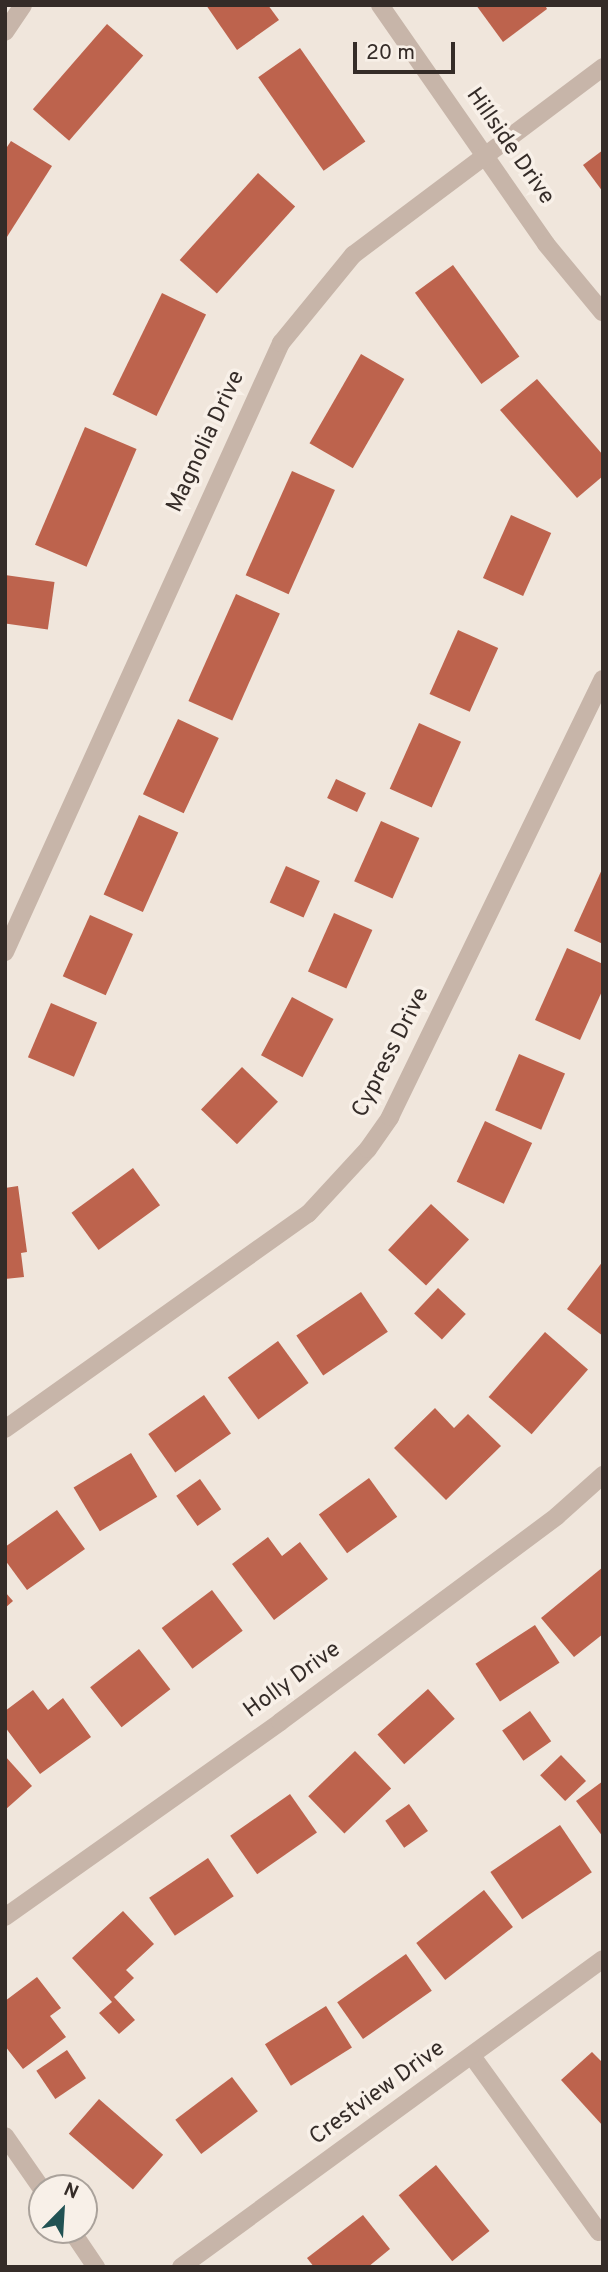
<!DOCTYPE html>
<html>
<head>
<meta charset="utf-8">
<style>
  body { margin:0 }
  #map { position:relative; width:608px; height:2272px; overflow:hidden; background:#f0e6dc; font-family:Overpass,sans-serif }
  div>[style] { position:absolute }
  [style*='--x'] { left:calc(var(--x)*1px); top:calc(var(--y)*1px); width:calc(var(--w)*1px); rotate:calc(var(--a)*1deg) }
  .building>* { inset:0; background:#bd634d; transform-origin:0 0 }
  .street>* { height:18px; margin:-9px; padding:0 9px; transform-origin:9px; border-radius:9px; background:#c7b5a9 }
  span { translate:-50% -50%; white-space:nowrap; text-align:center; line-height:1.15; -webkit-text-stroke:7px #f8f0e8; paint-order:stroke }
  .street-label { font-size:23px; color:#352c28 }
  .frame { position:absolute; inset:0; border:7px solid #352c28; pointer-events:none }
  .north { position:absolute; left:28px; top:2174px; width:70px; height:70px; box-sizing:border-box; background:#f8f0e8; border:2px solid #aaa29b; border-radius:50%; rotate:24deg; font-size:19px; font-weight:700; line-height:28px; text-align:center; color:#352c28 }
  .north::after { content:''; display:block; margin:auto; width:24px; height:32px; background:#215253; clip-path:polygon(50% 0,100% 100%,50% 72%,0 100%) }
  .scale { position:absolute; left:353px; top:42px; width:102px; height:32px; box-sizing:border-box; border:4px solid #352c28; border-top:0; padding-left:9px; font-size:21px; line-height:24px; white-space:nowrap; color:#352c28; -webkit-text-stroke:5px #f8f0e8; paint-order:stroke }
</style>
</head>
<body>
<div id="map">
  <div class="building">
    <div style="clip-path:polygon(206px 5px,268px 5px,279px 20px,237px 50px)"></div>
    <div style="clip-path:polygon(476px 5px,545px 5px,547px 9px,503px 42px)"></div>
    <div style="left:107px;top:24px;width:48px;height:113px;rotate:41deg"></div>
    <div style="left:300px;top:48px;width:114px;height:51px;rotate:55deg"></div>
    <div style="clip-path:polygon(11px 141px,52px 166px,5px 240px,5px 150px)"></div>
    <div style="clip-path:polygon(603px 150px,603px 192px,583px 165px)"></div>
    <div style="left:258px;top:173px;width:50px;height:117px;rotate:42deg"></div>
    <div style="left:453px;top:265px;width:113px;height:47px;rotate:54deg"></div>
    <div style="left:162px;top:293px;width:49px;height:113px;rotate:26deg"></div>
    <div style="left:361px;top:354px;width:50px;height:103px;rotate:30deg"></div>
    <div style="clip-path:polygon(537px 379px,603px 455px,603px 476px,577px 498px,500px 410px)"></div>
    <div style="left:85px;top:427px;width:56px;height:128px;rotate:23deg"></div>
    <div style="left:292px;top:471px;width:47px;height:114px;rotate:24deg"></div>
    <div style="left:511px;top:515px;width:44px;height:69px;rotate:24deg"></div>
    <div style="left:5px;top:575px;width:50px;height:48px;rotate:8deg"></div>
    <div style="left:236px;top:594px;width:48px;height:117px;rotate:24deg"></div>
    <div style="left:458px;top:630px;width:44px;height:70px;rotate:24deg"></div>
    <div style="left:178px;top:719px;width:45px;height:83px;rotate:25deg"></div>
    <div style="left:419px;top:723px;width:46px;height:72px;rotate:24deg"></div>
    <div style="left:336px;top:779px;width:33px;height:21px;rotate:25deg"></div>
    <div style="left:139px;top:815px;width:43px;height:87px;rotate:24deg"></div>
    <div style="left:381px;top:821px;width:42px;height:66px;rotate:24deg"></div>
    <div style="left:286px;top:866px;width:37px;height:40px;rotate:24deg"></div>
    <div style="clip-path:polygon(603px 867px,603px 944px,574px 931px)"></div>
    <div style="left:334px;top:913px;width:42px;height:64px;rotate:24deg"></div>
    <div style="left:90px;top:915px;width:47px;height:67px;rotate:24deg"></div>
    <div style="clip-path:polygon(567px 948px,603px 964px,603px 989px,580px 1040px,535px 1020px)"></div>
    <div style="left:292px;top:997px;width:47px;height:66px;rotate:28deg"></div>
    <div style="left:51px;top:1003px;width:50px;height:59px;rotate:23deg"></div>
    <div style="left:519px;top:1054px;width:50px;height:61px;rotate:23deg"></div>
    <div style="left:242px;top:1067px;width:50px;height:59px;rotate:44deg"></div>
    <div style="left:485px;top:1121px;width:52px;height:67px;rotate:25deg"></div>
    <div style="left:133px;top:1168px;width:46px;height:76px;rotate:54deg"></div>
    <div style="clip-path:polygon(18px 1186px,27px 1252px,21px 1253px,24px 1277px,5px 1279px,5px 1188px)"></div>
    <div style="left:431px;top:1204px;width:52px;height:63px;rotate:43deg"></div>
    <div style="clip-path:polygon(603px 1261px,603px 1336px,567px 1309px)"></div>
    <div style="left:438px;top:1288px;width:38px;height:35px;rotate:43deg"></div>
    <div style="left:361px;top:1292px;width:48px;height:78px;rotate:56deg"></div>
    <div style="left:545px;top:1332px;width:57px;height:86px;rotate:41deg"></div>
    <div style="left:278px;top:1341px;width:52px;height:62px;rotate:54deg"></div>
    <div style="left:204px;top:1395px;width:47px;height:68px;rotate:55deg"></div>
    <div style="clip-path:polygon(435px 1408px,454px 1428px,468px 1414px,501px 1446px,446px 1500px,394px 1448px)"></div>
    <div style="left:131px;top:1453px;width:51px;height:67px;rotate:59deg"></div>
    <div style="left:369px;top:1478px;width:48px;height:62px;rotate:54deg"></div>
    <div style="left:200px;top:1479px;width:37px;height:29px;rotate:55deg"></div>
    <div style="clip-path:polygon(57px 1510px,85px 1549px,27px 1590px,5px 1560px,5px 1547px)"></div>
    <div style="clip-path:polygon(268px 1537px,282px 1556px,300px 1542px,328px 1579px,274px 1620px,232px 1564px)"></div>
    <div style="clip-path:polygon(603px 1567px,603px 1634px,574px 1657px,541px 1618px)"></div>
    <div style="left:212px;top:1590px;width:51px;height:63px;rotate:53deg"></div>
    <div style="clip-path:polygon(5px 1592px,13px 1601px,5px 1608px)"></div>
    <div style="left:535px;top:1625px;width:45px;height:71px;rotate:57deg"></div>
    <div style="left:139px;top:1649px;width:51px;height:62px;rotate:52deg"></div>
    <div style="left:428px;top:1689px;width:40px;height:68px;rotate:48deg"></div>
    <div style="clip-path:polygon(33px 1690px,48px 1710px,63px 1698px,91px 1737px,40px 1774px,5px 1727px,5px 1711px)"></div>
    <div style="left:530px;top:1711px;width:37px;height:34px;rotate:55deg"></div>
    <div style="left:355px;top:1751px;width:52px;height:65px;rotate:46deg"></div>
    <div style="left:561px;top:1755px;width:36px;height:29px;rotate:46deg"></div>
    <div style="clip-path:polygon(5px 1756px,32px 1786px,5px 1810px)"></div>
    <div style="clip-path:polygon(603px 1781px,603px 1837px,576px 1801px)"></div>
    <div style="left:290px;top:1794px;width:47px;height:73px;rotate:55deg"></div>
    <div style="left:409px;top:1804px;width:33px;height:29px;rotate:55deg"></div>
    <div style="left:560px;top:1825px;width:57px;height:84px;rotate:56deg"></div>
    <div style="left:208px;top:1858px;width:46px;height:71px;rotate:56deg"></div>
    <div style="left:484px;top:1890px;width:47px;height:86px;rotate:52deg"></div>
    <div style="clip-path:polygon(123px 1911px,154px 1944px,126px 1970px,134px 1978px,114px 1997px,135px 2020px,119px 2034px,99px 2013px,112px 2002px,72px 1958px)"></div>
    <div style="left:406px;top:1954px;width:45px;height:84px;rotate:55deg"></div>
    <div style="clip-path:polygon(37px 1977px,61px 2008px,50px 2016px,66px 2037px,23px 2069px,5px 2046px,5px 2001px)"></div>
    <div style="left:326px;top:2006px;width:49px;height:72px;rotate:58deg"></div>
    <div style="left:67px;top:2050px;width:34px;height:37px;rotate:56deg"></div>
    <div style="clip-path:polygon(592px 2052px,603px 2063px,603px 2126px,561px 2080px)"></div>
    <div style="left:232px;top:2077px;width:43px;height:71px;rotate:53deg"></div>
    <div style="left:99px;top:2099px;width:85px;height:46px;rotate:41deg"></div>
    <div style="left:436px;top:2165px;width:85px;height:48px;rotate:51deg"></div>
    <div style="clip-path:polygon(363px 2215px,390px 2249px,368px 2267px,314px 2267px,307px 2258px)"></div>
  </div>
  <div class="street">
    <div style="--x:380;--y:5;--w:291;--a:55.2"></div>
    <div style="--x:546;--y:244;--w:89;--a:50.4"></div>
    <div style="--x:5;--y:32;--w:32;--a:-56"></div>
    <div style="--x:5;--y:952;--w:669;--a:-65.62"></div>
    <div style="--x:281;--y:343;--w:114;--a:-50.7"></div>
    <div style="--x:353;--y:255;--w:313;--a:-36.9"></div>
    <div style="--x:5;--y:1429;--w:372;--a:-35.4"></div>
    <div style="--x:308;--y:1214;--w:88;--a:-47.3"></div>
    <div style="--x:368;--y:1149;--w:39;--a:-55"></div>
    <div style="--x:390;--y:1117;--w:487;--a:-64.1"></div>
    <div style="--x:5;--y:1917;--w:337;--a:-35.3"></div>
    <div style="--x:280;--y:1722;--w:345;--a:-36.6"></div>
    <div style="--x:557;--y:1516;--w:62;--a:-41.7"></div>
    <div style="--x:472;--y:2056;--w:217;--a:54.2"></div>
    <div style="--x:5;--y:2136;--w:65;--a:55.1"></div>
    <div style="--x:71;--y:2230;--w:45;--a:56"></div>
    <div style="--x:181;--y:2267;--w:522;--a:-36.12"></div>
  </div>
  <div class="street-label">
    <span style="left:509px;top:147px;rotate:55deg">Hillside Drive</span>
    <span style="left:207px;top:442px;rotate:-65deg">Magnolia Drive</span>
    <span style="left:392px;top:1053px;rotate:-63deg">Cypress Drive</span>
    <span style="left:293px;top:1681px;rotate:-36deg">Holly Drive</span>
    <span style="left:378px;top:2094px;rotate:-36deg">Crestview Drive</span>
  </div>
  <div class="frame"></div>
  <div class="north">N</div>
  <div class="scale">20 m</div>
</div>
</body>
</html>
